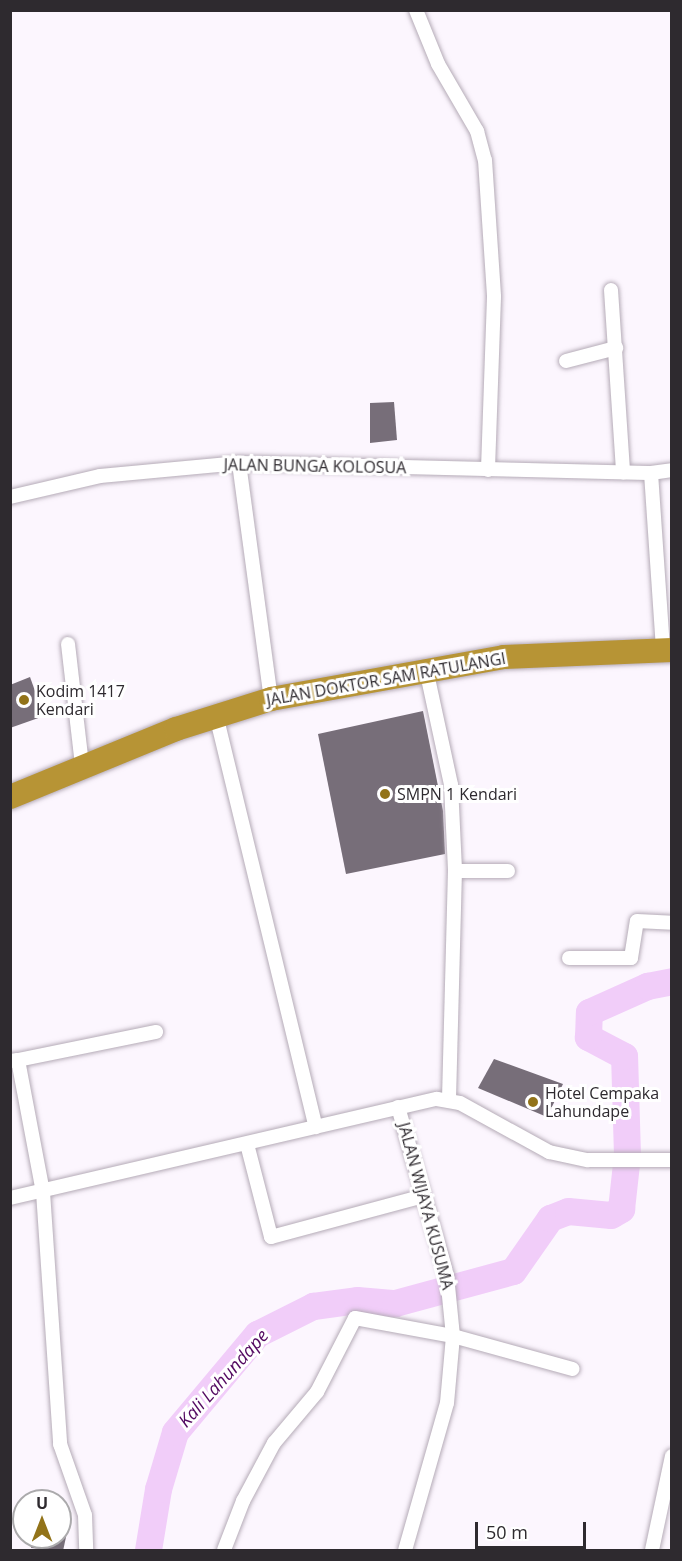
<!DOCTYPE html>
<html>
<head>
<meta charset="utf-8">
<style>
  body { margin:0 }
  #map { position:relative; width:682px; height:1561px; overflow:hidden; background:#fcf6fe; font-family:"Open Sans",sans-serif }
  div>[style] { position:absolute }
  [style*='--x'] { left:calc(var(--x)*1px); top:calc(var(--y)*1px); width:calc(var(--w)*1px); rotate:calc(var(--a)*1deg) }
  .river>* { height:27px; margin:-13.5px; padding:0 13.5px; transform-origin:13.5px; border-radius:13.5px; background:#f1cdf9 }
  .building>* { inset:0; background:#776e79 }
  .roads { filter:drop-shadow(0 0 2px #b5abb7) drop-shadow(0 0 2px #b5abb7) }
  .street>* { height:14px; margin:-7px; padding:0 7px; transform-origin:7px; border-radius:7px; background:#fff }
  .highway>* { height:24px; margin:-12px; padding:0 12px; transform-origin:12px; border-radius:12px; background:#b79435 }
  .dots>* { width:16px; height:16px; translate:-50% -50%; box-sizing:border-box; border:3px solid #fff; border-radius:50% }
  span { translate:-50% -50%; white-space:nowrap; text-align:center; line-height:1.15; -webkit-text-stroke:6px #fff; paint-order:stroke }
  .street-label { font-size:16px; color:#2e2a2f }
  .poi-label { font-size:16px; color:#2e2a2f }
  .left { translate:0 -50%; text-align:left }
  .water-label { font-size:18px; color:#530961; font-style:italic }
  .frame { position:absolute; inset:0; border:12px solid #2e2a2f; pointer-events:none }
  .north { position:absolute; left:12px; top:1489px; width:60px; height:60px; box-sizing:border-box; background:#fff; border:2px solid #abaaac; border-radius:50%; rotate:0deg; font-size:16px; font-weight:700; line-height:24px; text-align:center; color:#2e2a2f }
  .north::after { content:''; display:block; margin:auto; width:21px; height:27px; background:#927319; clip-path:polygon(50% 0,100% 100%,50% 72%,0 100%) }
  .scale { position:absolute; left:475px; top:1522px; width:111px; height:27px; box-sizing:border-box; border:3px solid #2e2a2f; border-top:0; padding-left:8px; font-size:18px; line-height:21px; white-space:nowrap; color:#2e2a2f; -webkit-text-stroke:4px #fff; paint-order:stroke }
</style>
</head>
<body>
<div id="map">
  <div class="river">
    <div style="--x:148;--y:1550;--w:62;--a:-80.7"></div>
    <div style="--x:158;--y:1489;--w:59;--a:-73.4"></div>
    <div style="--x:175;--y:1432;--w:128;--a:-50.1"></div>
    <div style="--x:257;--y:1334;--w:63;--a:-26.6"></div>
    <div style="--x:313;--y:1306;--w:44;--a:-7.8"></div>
    <div style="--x:357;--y:1300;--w:38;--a:5"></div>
    <div style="--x:395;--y:1303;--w:122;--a:-15.2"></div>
    <div style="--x:513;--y:1271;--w:65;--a:-55.1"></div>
    <div style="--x:550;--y:1218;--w:19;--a:-21"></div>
    <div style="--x:568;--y:1211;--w:43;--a:5.3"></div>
    <div style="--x:611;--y:1215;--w:12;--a:-31"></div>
    <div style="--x:621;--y:1209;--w:54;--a:-83.7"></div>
    <div style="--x:627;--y:1155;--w:99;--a:-91.7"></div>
    <div style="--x:624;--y:1056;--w:41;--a:-152.2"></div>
    <div style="--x:588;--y:1037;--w:25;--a:-88"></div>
    <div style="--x:589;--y:1012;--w:64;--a:-24.1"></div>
    <div style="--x:647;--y:986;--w:25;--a:-11"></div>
  </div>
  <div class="building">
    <div style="clip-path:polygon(394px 402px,397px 440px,370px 443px,370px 403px)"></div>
    <div style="clip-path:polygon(30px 677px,44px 716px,10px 728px,10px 685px)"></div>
    <div style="clip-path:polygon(423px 711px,443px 811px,445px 854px,346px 874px,318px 734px)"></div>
    <div style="clip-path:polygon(494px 1059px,563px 1084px,547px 1117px,478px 1088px)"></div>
    <div style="clip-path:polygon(34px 1537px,66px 1537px,63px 1551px,31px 1548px)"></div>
  </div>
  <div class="roads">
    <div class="street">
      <div style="--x:416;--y:10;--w:58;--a:67.8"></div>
      <div style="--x:438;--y:64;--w:78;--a:59.8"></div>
      <div style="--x:477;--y:131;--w:30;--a:75"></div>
      <div style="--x:485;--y:160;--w:137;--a:86.2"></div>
      <div style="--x:494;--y:297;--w:173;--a:92"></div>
      <div style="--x:611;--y:290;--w:183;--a:86.2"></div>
      <div style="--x:566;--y:361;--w:52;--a:-14.6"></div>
      <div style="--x:239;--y:463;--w:238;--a:82.3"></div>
      <div style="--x:10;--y:497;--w:92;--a:-13.1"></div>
      <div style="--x:100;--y:476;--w:140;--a:-5.3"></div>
      <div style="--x:239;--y:463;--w:412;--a:1.4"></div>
      <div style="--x:68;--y:644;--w:122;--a:83.4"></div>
      <div style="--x:663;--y:649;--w:176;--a:-93.9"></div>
      <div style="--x:651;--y:473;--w:21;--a:-8"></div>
      <div style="--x:426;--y:669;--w:119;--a:77.8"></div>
      <div style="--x:451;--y:785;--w:86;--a:87.3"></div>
      <div style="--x:455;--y:871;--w:53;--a:0"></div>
      <div style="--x:216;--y:715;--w:424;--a:76.4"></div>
      <div style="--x:569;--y:958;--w:62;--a:0"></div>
      <div style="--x:631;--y:958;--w:37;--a:-81"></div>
      <div style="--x:637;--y:921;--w:35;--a:3"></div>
      <div style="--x:18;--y:1060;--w:141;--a:-11.5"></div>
      <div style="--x:10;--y:1061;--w:8;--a:-7"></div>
      <div style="--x:18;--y:1060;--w:134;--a:79.3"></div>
      <div style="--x:43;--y:1192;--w:253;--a:86.1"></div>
      <div style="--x:60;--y:1444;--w:75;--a:70.6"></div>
      <div style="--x:85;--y:1515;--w:35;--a:88"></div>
      <div style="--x:449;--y:1099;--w:228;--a:-88.5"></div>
      <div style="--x:398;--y:1107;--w:176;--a:73.8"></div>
      <div style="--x:447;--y:1276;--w:60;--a:84.3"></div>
      <div style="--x:453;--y:1336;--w:67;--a:95.1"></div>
      <div style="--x:447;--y:1403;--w:153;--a:105.9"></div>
      <div style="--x:247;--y:1144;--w:96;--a:75.5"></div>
      <div style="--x:271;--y:1237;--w:158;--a:-15"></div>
      <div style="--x:10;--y:1198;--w:438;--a:-13.1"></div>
      <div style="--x:437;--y:1099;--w:23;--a:10"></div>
      <div style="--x:460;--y:1103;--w:102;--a:28.8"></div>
      <div style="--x:549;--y:1152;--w:40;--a:12"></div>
      <div style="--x:588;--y:1160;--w:84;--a:0"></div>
      <div style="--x:224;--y:1550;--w:53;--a:-68.8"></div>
      <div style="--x:243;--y:1501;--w:66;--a:-61.9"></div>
      <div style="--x:274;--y:1443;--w:67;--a:-49.9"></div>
      <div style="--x:317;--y:1392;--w:83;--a:-62.8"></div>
      <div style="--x:355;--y:1318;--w:100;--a:10.4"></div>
      <div style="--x:453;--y:1336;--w:124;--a:15.4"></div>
      <div style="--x:652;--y:1550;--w:96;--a:-78"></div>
    </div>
    <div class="highway">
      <div style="--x:10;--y:797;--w:179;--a:-22.3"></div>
      <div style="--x:176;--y:729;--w:100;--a:-17.5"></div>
      <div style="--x:271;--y:699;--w:237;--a:-10.2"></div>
      <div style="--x:504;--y:657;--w:168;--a:-2.4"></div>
    </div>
  </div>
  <div class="dots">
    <div style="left:24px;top:700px;background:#927319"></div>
    <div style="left:385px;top:794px;background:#927319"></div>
    <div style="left:533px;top:1102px;background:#927319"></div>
  </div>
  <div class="street-label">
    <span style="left:315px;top:466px;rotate:1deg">JALAN BUNGA KOLOSUA</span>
    <span style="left:386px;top:679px;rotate:-10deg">JALAN DOKTOR SAM RATULANGI</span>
    <span style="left:426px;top:1206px;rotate:75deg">JALAN WIJAYA KUSUMA</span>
  </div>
  <div class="poi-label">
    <span class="left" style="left:36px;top:700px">Kodim 1417<br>Kendari</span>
    <span class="left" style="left:397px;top:794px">SMPN 1 Kendari</span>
    <span class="left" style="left:545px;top:1102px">Hotel Cempaka<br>Lahundape</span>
  </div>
  <div class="water-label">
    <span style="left:223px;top:1378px;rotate:-48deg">Kali Lahundape</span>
  </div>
  <div class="frame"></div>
  <div class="north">U</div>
  <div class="scale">50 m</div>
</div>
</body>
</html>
